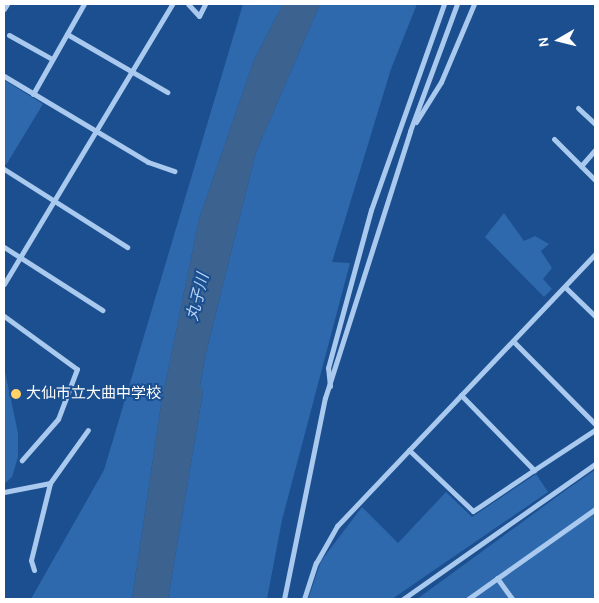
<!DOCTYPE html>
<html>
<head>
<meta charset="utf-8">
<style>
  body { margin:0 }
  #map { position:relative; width:599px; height:603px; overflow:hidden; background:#1b4f8f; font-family:Karla,"Noto Sans JP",sans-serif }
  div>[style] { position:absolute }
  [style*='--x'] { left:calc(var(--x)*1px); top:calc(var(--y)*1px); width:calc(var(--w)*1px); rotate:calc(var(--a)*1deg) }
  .green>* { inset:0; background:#2e69ad }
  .water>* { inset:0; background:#3c6290 }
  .minor>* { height:5px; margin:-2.5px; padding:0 2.5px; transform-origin:2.5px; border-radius:2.5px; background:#a9c9ee }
  .dots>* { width:14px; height:14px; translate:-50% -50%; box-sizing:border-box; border:2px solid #1b4f8f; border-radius:50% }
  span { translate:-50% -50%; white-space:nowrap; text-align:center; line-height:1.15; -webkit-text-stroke:4px #1b4f8f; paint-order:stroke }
  .poi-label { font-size:15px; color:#fff }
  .left { translate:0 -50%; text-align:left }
  .water-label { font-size:16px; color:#b5d3f5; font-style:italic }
  .frame { position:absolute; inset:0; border:5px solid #fff; pointer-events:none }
  .north { position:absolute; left:534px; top:15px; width:50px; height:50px; -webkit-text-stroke:4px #1b4f8f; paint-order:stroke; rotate:262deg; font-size:14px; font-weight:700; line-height:20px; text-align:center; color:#fff }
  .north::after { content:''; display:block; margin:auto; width:18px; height:22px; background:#fff; clip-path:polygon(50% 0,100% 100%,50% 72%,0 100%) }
</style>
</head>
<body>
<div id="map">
  <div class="green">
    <div style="clip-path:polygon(243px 4px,283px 4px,254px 60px,199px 219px,161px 405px,132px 599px,31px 599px,104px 470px)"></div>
    <div style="clip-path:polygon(320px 4px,417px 4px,391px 69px,332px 262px,350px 263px,282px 520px,267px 599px,168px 599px,203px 392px,200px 386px,206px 353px,256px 152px)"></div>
    <div style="clip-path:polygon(4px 80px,43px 104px,6px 165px,4px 164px)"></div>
    <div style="clip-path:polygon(504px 213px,524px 241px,535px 236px,549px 244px,541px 251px,552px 268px,543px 279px,552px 289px,544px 297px,485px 237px)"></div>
    <div style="clip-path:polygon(4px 367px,18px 433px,18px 457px,12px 477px,4px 484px)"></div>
    <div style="clip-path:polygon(595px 470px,595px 599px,417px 599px,566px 490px)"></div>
    <div style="clip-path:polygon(536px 474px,548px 492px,392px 599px,308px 599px,321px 561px,362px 507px,398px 543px,446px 492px,472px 517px)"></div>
  </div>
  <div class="water">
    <div style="clip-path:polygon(283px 4px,320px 4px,256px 152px,206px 353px,200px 385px,203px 392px,168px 599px,132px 599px,161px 405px,199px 219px,254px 60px)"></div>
  </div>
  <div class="minor">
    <div style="--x:188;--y:4;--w:16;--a:47"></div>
    <div style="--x:199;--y:16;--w:13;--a:-63"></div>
    <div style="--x:4;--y:9;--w:6;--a:-59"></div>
    <div style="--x:67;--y:34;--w:116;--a:30.1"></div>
    <div style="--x:9;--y:35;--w:49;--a:29.2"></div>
    <div style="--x:4;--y:76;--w:168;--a:30.8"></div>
    <div style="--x:148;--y:162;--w:28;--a:19"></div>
    <div style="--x:33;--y:94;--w:103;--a:-60.5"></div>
    <div style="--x:578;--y:108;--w:23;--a:43"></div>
    <div style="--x:416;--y:122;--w:47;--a:-58"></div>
    <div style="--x:441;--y:82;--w:85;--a:-67.1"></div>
    <div style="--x:554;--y:139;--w:58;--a:45"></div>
    <div style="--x:581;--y:166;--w:21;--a:-49"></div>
    <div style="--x:4;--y:169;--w:146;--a:32.4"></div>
    <div style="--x:4;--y:247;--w:117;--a:32.7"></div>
    <div style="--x:4;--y:284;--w:327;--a:-59"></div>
    <div style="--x:565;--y:287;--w:42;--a:44"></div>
    <div style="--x:4;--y:316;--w:90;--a:36"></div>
    <div style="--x:77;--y:369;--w:53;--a:110.8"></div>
    <div style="--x:58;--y:419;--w:55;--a:131.3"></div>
    <div style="--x:513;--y:341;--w:117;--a:45.3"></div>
    <div style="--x:330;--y:386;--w:18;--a:-96"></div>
    <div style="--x:328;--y:368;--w:164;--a:-74.8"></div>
    <div style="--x:371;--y:210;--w:219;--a:-70.5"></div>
    <div style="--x:461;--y:395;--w:105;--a:45.8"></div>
    <div style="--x:534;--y:470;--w:73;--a:-33.3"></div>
    <div style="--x:409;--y:450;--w:88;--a:43.6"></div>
    <div style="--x:473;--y:511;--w:73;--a:-33.9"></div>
    <div style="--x:4;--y:492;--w:47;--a:-11.1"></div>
    <div style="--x:50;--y:483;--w:65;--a:-54.4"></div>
    <div style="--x:34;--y:570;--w:10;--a:-107"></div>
    <div style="--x:31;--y:560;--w:79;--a:-76.1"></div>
    <div style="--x:497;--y:578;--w:26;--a:54"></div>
    <div style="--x:284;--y:599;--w:205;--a:-78.5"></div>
    <div style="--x:325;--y:398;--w:280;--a:-72.3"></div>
    <div style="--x:410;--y:131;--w:135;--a:-69.7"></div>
    <div style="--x:304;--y:599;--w:38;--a:-72"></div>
    <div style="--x:316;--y:563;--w:43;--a:-60.4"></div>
    <div style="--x:337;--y:526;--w:375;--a:-46.5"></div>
    <div style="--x:403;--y:599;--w:235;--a:-35.1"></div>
    <div style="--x:468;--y:599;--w:156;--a:-35.3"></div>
  </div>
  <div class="dots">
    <div style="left:16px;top:394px;background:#ffd166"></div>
  </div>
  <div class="poi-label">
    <span class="left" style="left:26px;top:394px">大仙市立大曲中学校</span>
  </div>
  <div class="water-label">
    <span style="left:198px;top:297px;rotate:-76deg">丸子川</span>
  </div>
  <div class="frame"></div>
  <div class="north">N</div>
</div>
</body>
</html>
